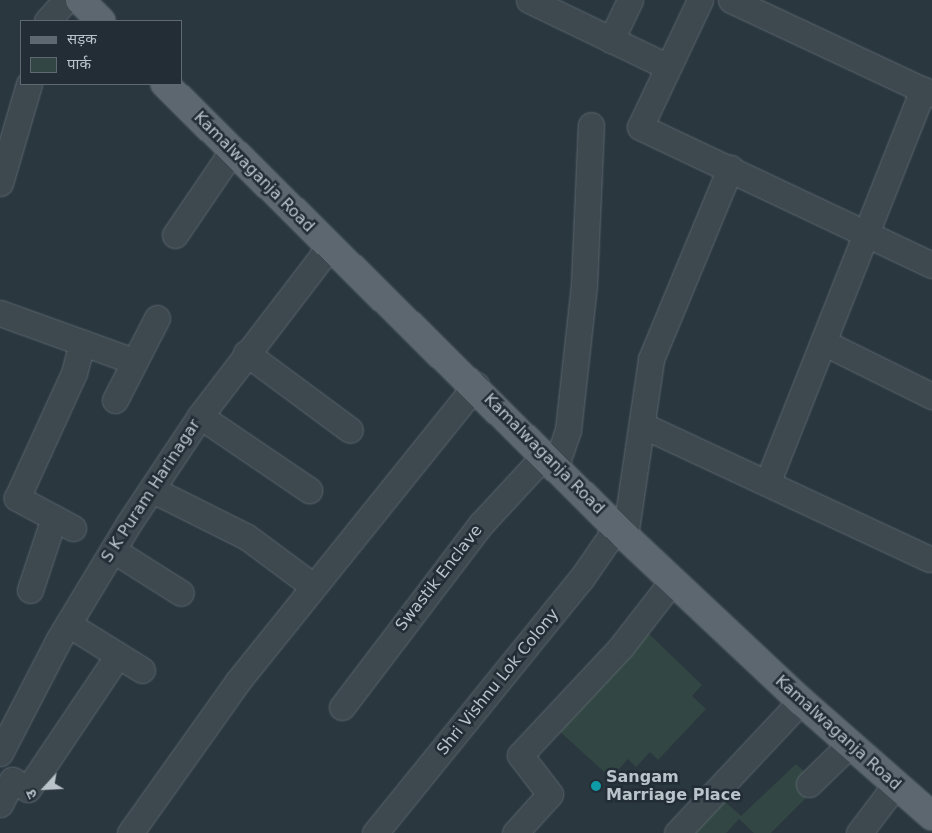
<!DOCTYPE html>
<html>
<head>
<meta charset="utf-8">
<style>
  body { margin:0 }
  #map { position:relative; width:932px; height:833px; overflow:hidden; background:#2a373f; font-family:"DejaVu Sans","Noto Sans Devanagari",sans-serif }
  div>[style] { position:absolute }
  [style*='--x'] { left:calc(var(--x)*1px); top:calc(var(--y)*1px); width:calc(var(--w)*1px); rotate:calc(var(--a)*1deg) }
  .green>* { inset:0; background:#324743 }
  .roads { filter:drop-shadow(0 0 1px #5b666d) drop-shadow(0 0 1px #5b666d) }
  .minor>* { height:25px; margin:-12.5px; padding:0 12.5px; transform-origin:12.5px; border-radius:12.5px; background:#3e484f }
  .major>* { height:28px; margin:-14px; padding:0 14px; transform-origin:14px; border-radius:14px; background:#5c676f }
  .dots>* { width:14px; height:14px; translate:-50% -50%; box-sizing:border-box; border:2px solid #222d35; border-radius:50% }
  span { translate:-50% -50%; white-space:nowrap; text-align:center; line-height:1.15; -webkit-text-stroke:5px #222d35; paint-order:stroke }
  .street-label { font-size:16px; color:#bac3ca }
  .poi-label { font-size:16px; color:#bac3ca; font-weight:700 }
  .left { translate:0 -50%; text-align:left }
  .legend { position:absolute; left:20px; top:20px; width:162px; height:65px; box-sizing:border-box; background:#222d35; border:1px solid #5f6971; margin:0; padding:6px 9px; list-style:none; font-size:15px; color:#bac3ca }
  .legend li { display:flex; align-items:center; gap:10px; height:25px }
  .legend b { width:25px; border:1px solid #5f6971 }
  .north { position:absolute; left:20px; top:763px; width:50px; height:50px; -webkit-text-stroke:4px #222d35; paint-order:stroke; rotate:245deg; font-size:14px; font-weight:700; line-height:20px; text-align:center; color:#bac3ca }
  .north::after { content:''; display:block; margin:auto; width:18px; height:22px; background:#bac3ca; clip-path:polygon(50% 0,100% 100%,50% 72%,0 100%) }
</style>
</head>
<body>
<div id="map">
  <div class="green">
    <div style="clip-path:polygon(645px 630px,702px 685px,692px 696px,706px 709px,658px 760px,650px 752px,636px 767px,628px 759px,611px 778px,558px 730px)"></div>
    <div style="clip-path:polygon(796px 764px,819px 785px,771px 833px,754px 833px,739px 819px,726px 833px,690px 833px,722px 799px,741px 816px)"></div>
  </div>
  <div class="roads">
    <div class="minor">
      <div style="--x:529;--y:0;--w:154;--a:25.7"></div>
      <div style="--x:700;--y:0;--w:140;--a:115.3"></div>
      <div style="--x:640;--y:127;--w:323;--a:25.3"></div>
      <div style="--x:731;--y:0;--w:222;--a:25.1"></div>
      <div style="--x:47;--y:21;--w:28;--a:-48"></div>
      <div style="--x:611;--y:40;--w:44;--a:-64.6"></div>
      <div style="--x:0;--y:183;--w:103;--a:-73.7"></div>
      <div style="--x:175;--y:235;--w:102;--a:-55.8"></div>
      <div style="--x:0;--y:313;--w:141;--a:19.8"></div>
      <div style="--x:823;--y:342;--w:122;--a:26.4"></div>
      <div style="--x:246;--y:353;--w:129;--a:36.5"></div>
      <div style="--x:115;--y:400;--w:92;--a:-62.9"></div>
      <div style="--x:200;--y:416;--w:132;--a:34.2"></div>
      <div style="--x:642;--y:425;--w:317;--a:25"></div>
      <div style="--x:555;--y:468;--w:40;--a:-71.1"></div>
      <div style="--x:568;--y:430;--w:147;--a:-83.7"></div>
      <div style="--x:584;--y:284;--w:159;--a:-87.5"></div>
      <div style="--x:768;--y:481;--w:421;--a:-68.4"></div>
      <div style="--x:153;--y:490;--w:105;--a:26.6"></div>
      <div style="--x:247;--y:537;--w:82;--a:36.6"></div>
      <div style="--x:73;--y:528;--w:64;--a:-151.8"></div>
      <div style="--x:17;--y:498;--w:137;--a:-65.5"></div>
      <div style="--x:74;--y:373;--w:31;--a:-75"></div>
      <div style="--x:625;--y:536;--w:179;--a:-81.6"></div>
      <div style="--x:651;--y:359;--w:207;--a:-67.5"></div>
      <div style="--x:113;--y:550;--w:80;--a:32.3"></div>
      <div style="--x:30;--y:590;--w:76;--a:-71.6"></div>
      <div style="--x:68;--y:624;--w:87;--a:31.9"></div>
      <div style="--x:342;--y:707;--w:230;--a:-52.8"></div>
      <div style="--x:481;--y:524;--w:93;--a:-47.2"></div>
      <div style="--x:0;--y:753;--w:128;--a:-62.6"></div>
      <div style="--x:59;--y:639;--w:135;--a:-58.9"></div>
      <div style="--x:129;--y:523;--w:128;--a:-56.4"></div>
      <div style="--x:200;--y:416;--w:213;--a:-52.6"></div>
      <div style="--x:809;--y:784;--w:57;--a:-44.3"></div>
      <div style="--x:0;--y:804;--w:27;--a:-63"></div>
      <div style="--x:12;--y:780;--w:18;--a:29"></div>
      <div style="--x:28;--y:789;--w:161;--a:-56.1"></div>
      <div style="--x:130;--y:833;--w:186;--a:-54.6"></div>
      <div style="--x:238;--y:681;--w:380;--a:-51.2"></div>
      <div style="--x:375;--y:833;--w:327;--a:-51"></div>
      <div style="--x:581;--y:579;--w:63;--a:-55.3"></div>
      <div style="--x:515;--y:833;--w:52;--a:-48.1"></div>
      <div style="--x:550;--y:794;--w:49;--a:-127.6"></div>
      <div style="--x:520;--y:755;--w:148;--a:-46.9"></div>
      <div style="--x:621;--y:647;--w:85;--a:-52.2"></div>
      <div style="--x:677;--y:833;--w:181;--a:-46.8"></div>
      <div style="--x:859;--y:833;--w:61;--a:-52.9"></div>
    </div>
    <div class="major">
      <div style="--x:80;--y:0;--w:30;--a:45"></div>
      <div style="--x:165;--y:84;--w:645;--a:44.5"></div>
      <div style="--x:625;--y:536;--w:241;--a:43.2"></div>
      <div style="--x:801;--y:701;--w:174;--a:41.3"></div>
    </div>
  </div>
  <div class="dots">
    <div style="left:596px;top:786px;background:#0f9aa8"></div>
  </div>
  <div class="street-label">
    <span style="left:254px;top:172px;rotate:45deg">Kamalwaganja Road</span>
    <span style="left:544px;top:454px;rotate:45deg">Kamalwaganja Road</span>
    <span style="left:151px;top:491px;rotate:-57deg">S K Puram Harinagar</span>
    <span style="left:439px;top:578px;rotate:-52deg">Swastik Enclave</span>
    <span style="left:498px;top:682px;rotate:-51deg">Shri Vishnu Lok Colony</span>
    <span style="left:838px;top:733px;rotate:42deg">Kamalwaganja Road</span>
  </div>
  <div class="poi-label">
    <span class="left" style="left:606px;top:786px">Sangam<br>Marriage Place</span>
  </div>
  <ul class="legend">
  <li><b style="height:6px;background:#5c676f"></b>सड़क</li>
  <li><b style="height:14px;background:#324743"></b>पार्क</li>
  </ul>
  <div class="north">उ</div>
</div>
</body>
</html>
